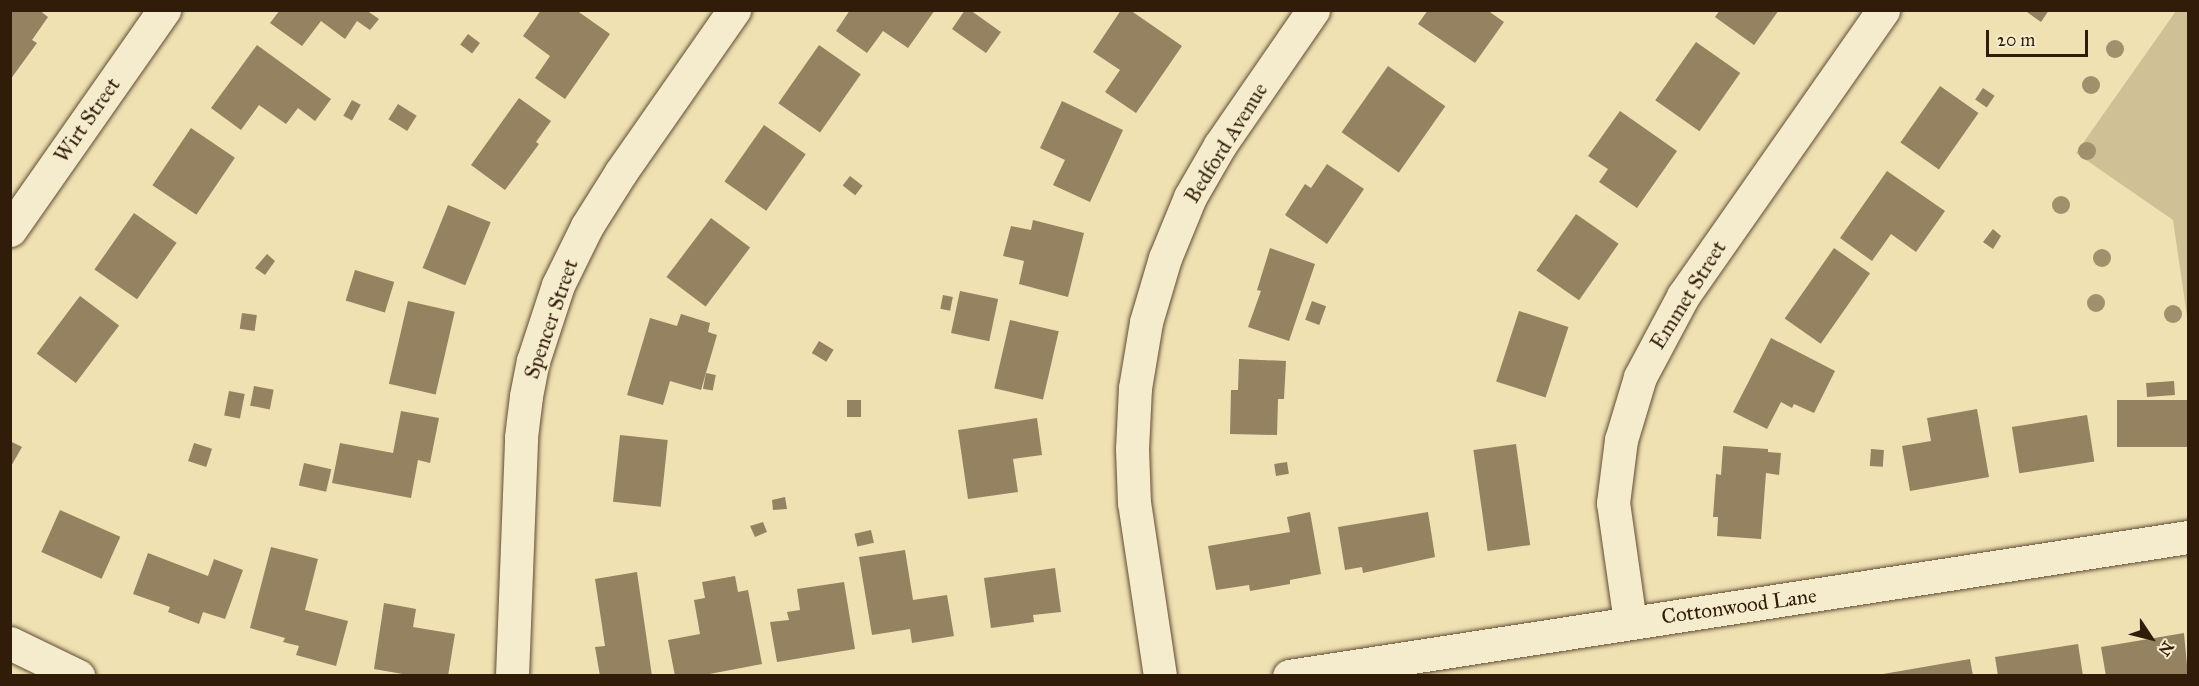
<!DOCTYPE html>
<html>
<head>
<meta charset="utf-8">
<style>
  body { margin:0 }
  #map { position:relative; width:2199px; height:686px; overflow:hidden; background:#efe1b2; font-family:"IM FELL Great Primer",serif }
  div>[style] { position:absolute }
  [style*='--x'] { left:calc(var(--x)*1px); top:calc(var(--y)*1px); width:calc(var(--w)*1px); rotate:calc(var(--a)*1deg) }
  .green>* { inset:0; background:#cfc095 }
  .building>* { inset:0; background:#948261; transform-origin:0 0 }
  .roads { filter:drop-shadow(0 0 2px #604d33) drop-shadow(0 0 2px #604d33) }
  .minor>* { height:33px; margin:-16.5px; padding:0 16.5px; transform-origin:16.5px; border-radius:16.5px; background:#f5eccd }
  .trees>* { width:18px; height:18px; margin:-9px; border-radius:50%; background:#a0906c }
  span { translate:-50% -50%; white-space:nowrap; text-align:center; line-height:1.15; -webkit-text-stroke:4.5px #f5eccd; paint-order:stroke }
  .street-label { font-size:21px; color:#311c09 }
  .frame { position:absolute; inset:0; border:12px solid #311c09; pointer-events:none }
  .north { position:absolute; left:2121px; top:608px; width:60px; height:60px; -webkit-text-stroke:4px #f5eccd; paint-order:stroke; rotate:125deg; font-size:16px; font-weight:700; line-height:24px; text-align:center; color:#311c09 }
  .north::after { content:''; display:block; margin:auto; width:21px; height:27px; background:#311c09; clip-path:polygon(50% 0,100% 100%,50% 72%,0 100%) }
  .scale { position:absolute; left:1986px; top:30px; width:102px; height:27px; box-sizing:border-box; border:3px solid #311c09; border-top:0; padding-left:8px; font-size:18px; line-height:21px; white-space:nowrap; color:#311c09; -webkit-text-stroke:4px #f5eccd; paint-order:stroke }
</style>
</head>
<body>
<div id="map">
  <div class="green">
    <div style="clip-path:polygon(2176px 11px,2188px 11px,2188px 323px,2173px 220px,2076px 153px)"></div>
  </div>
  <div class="building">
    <div style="clip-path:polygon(10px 10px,39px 10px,48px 17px,32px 40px,37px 43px,10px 80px)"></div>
    <div style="clip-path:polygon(280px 10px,366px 10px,379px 19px,370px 30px,357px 21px,345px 39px,321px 21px,302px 46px,270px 23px)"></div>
    <div style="clip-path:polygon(541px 10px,576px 10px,610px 34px,565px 99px,535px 78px,550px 56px,523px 36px)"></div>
    <div style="clip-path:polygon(850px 10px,935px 10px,908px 48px,883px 31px,867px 53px,836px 31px)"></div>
    <div style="clip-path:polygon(965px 10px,970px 10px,1001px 32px,986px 53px,952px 29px)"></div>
    <div style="clip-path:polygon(1121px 10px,1130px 10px,1182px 46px,1136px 113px,1105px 92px,1120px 70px,1093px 52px)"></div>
    <div style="clip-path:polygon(1428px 10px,1487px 10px,1504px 22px,1475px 63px,1418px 24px)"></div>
    <div style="clip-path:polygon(1720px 10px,1779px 10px,1754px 45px,1715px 17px)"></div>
    <div style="clip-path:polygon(2024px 10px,2049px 10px,2041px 22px)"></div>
    <div style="left:468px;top:34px;width:15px;height:13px;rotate:37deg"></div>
    <div style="left:1696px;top:42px;width:54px;height:71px;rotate:35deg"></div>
    <div style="clip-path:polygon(257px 45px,331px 99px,315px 121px,298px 108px,286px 124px,259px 105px,241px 130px,211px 108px)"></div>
    <div style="left:819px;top:45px;width:51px;height:71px;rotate:35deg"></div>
    <div style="left:1388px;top:66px;width:70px;height:81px;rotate:35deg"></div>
    <div style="left:1940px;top:86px;width:47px;height:69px;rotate:35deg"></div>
    <div style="left:1983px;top:88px;width:14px;height:14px;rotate:34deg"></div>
    <div style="clip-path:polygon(519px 98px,551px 121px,536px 142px,539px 144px,505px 190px,471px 165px)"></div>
    <div style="left:352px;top:100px;width:10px;height:18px;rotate:29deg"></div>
    <div style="clip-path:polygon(1062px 101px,1123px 130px,1090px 202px,1053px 185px,1065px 160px,1040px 148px)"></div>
    <div style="left:398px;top:104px;width:22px;height:18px;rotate:32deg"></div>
    <div style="clip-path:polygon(1620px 111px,1677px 151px,1637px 208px,1599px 182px,1608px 169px,1588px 156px)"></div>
    <div style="left:764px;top:125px;width:51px;height:69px;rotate:35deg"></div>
    <div style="left:191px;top:128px;width:53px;height:69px;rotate:34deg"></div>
    <div style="clip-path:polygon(1327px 164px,1364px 189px,1327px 244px,1285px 215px,1305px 184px,1311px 188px)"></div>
    <div style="clip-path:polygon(1887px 171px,1945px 211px,1916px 252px,1891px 234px,1872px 261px,1840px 238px)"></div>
    <div style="left:850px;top:176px;width:16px;height:12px;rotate:38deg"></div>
    <div style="left:448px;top:205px;width:46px;height:68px;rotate:22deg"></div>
    <div style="left:134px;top:213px;width:52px;height:69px;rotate:35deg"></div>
    <div style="left:1576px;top:214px;width:52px;height:69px;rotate:35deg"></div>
    <div style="left:711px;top:218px;width:49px;height:74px;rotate:37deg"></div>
    <div style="clip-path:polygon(1033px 220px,1084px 233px,1068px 297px,1019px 284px,1024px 261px,1003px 256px,1011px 226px,1031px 230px)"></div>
    <div style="clip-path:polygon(1993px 229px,2001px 236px,1993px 249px,1983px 242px)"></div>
    <div style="clip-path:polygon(1270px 248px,1315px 264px,1289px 341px,1248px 327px,1261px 291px,1257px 290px)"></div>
    <div style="left:1834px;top:248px;width:44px;height:86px;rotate:35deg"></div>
    <div style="clip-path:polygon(267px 254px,275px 261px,265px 275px,255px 268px)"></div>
    <div style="left:355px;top:270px;width:41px;height:32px;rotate:17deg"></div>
    <div style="left:960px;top:291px;width:39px;height:43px;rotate:12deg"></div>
    <div style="left:943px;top:295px;width:10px;height:14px;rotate:11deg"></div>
    <div style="left:80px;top:296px;width:49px;height:72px;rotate:37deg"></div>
    <div style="left:408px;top:301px;width:48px;height:85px;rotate:13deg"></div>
    <div style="left:1312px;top:301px;width:15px;height:20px;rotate:20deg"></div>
    <div style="left:1519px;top:311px;width:52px;height:74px;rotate:18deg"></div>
    <div style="left:242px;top:313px;width:15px;height:16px;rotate:8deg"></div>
    <div style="clip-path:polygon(681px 314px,710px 323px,708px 332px,717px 335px,701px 390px,670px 381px,663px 405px,627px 395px,650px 318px,677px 326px)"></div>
    <div style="left:1010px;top:320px;width:50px;height:70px;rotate:13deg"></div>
    <div style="clip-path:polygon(1771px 338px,1835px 371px,1814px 413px,1794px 404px,1792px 408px,1781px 402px,1767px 429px,1733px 412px)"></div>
    <div style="left:819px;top:341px;width:17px;height:14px;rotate:31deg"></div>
    <div style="clip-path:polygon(1239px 359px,1286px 361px,1284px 399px,1278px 399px,1277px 435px,1230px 434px,1231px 390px,1238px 390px)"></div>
    <div style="left:706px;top:373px;width:10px;height:16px;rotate:11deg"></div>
    <div style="left:2174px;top:381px;width:14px;height:28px;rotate:86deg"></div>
    <div style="left:254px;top:386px;width:20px;height:20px;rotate:11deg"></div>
    <div style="left:229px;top:391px;width:16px;height:25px;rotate:11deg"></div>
    <div style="left:847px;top:400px;width:14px;height:17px"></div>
    <div style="left:2188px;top:400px;width:47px;height:71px;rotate:90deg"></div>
    <div style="clip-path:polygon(1977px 409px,1989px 477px,1910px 491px,1902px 446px,1931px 441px,1927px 418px)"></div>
    <div style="clip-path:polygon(401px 411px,439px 418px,430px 463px,418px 460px,411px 498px,332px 483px,340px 443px,393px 453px)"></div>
    <div style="left:2087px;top:415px;width:47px;height:76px;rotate:81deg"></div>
    <div style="clip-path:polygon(1037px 418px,1042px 455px,1013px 459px,1018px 492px,968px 499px,958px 430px)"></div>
    <div style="left:620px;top:435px;width:48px;height:67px;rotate:6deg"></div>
    <div style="clip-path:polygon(10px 441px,22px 447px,10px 468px)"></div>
    <div style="left:194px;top:443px;width:19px;height:19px;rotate:18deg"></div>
    <div style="left:1516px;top:444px;width:102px;height:43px;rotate:82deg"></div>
    <div style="clip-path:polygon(1723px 446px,1768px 449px,1768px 452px,1781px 453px,1779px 475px,1766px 473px,1761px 539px,1717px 536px,1718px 517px,1713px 517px,1716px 474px,1721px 475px)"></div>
    <div style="left:1871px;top:449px;width:13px;height:17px;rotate:4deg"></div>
    <div style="left:1287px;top:462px;width:12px;height:13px;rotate:81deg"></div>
    <div style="left:304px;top:463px;width:28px;height:23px;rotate:13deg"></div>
    <div style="clip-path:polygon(785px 497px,787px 509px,773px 510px,772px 500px)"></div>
    <div style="left:60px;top:510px;width:66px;height:46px;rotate:24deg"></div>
    <div style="clip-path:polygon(1310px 512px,1321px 574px,1290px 580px,1290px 584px,1250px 591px,1249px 585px,1216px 590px,1208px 546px,1290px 532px,1287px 517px)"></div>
    <div style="clip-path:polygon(1428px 512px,1435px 557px,1363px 573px,1362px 567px,1345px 570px,1338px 527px)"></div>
    <div style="clip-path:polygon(763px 522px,767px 532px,755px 537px,750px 526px)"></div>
    <div style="left:871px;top:530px;width:13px;height:17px;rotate:77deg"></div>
    <div style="clip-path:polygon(271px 547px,318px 559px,305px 610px,348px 621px,336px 666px,296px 655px,299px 646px,283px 642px,285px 638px,250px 628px)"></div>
    <div style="clip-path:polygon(905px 550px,913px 600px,947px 595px,954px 636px,912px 643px,910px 629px,872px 635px,859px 557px)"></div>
    <div style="clip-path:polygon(148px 553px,208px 576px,214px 559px,243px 570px,225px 619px,203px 612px,199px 624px,168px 612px,170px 607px,133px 594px)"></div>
    <div style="clip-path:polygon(1055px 568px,1061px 612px,1033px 615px,1034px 622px,991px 628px,984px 578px)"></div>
    <div style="clip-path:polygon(637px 572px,652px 676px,600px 676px,595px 647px,605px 646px,595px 579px)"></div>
    <div style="clip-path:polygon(735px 576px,738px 592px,748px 590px,762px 664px,699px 676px,675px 676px,668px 640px,700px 634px,694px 600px,705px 598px,702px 582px)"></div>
    <div style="clip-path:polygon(844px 582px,855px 649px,777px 662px,770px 622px,789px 620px,787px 612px,800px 610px,797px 589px)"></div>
    <div style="clip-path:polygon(384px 603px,416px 609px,413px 627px,455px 634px,448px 676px,414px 676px,374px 669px)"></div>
    <div style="clip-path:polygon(2184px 633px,2188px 676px,2106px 676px,2101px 647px)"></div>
    <div style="clip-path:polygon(2078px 644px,2083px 676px,1998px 676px,1995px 657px)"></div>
    <div style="clip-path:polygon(1970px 659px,1973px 676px,1883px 676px,1883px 674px)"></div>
  </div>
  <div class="roads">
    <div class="minor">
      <div style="--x:10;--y:230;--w:269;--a:-55"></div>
      <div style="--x:1630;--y:622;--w:120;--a:-98.1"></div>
      <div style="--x:1613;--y:503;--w:64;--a:-82.8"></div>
      <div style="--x:1621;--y:440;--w:66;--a:-73.2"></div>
      <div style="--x:1640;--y:377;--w:92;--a:-62"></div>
      <div style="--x:1683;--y:296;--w:349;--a:-55"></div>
      <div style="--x:10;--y:643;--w:76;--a:25.9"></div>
      <div style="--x:512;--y:676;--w:239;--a:-87.8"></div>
      <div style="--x:521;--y:437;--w:41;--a:-83"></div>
      <div style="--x:526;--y:396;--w:36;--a:-79"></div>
      <div style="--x:533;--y:361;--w:80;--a:-71.8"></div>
      <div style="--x:558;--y:285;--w:66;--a:-63.8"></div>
      <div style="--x:587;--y:226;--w:64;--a:-57.8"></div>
      <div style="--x:621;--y:172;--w:198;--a:-55.1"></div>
      <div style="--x:1160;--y:676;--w:175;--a:-98.5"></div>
      <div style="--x:1134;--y:503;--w:54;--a:-92.1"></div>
      <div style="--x:1132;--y:449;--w:61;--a:-87.2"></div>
      <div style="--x:1135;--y:388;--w:67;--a:-80.5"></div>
      <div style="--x:1146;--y:322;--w:67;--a:-73.5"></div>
      <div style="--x:1165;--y:258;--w:66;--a:-67.7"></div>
      <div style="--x:1190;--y:197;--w:60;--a:-60"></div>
      <div style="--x:1220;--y:145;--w:164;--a:-55.4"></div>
      <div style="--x:1289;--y:676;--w:910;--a:-8.79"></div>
    </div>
  </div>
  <div class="trees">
    <div style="left:2115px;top:49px"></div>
    <div style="left:2091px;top:85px"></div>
    <div style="left:2087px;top:151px"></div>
    <div style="left:2061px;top:205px"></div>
    <div style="left:2102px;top:258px"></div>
    <div style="left:2096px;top:303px"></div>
    <div style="left:2173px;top:314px"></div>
  </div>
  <div class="street-label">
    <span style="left:87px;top:120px;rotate:-55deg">Wirt Street</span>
    <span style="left:1226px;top:143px;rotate:-58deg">Bedford Avenue</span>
    <span style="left:1688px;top:295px;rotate:-58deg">Emmet Street</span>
    <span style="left:551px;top:319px;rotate:-71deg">Spencer Street</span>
    <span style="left:1739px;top:606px;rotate:-8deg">Cottonwood Lane</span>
  </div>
  <div class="frame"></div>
  <div class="north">N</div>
  <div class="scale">20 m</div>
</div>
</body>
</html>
